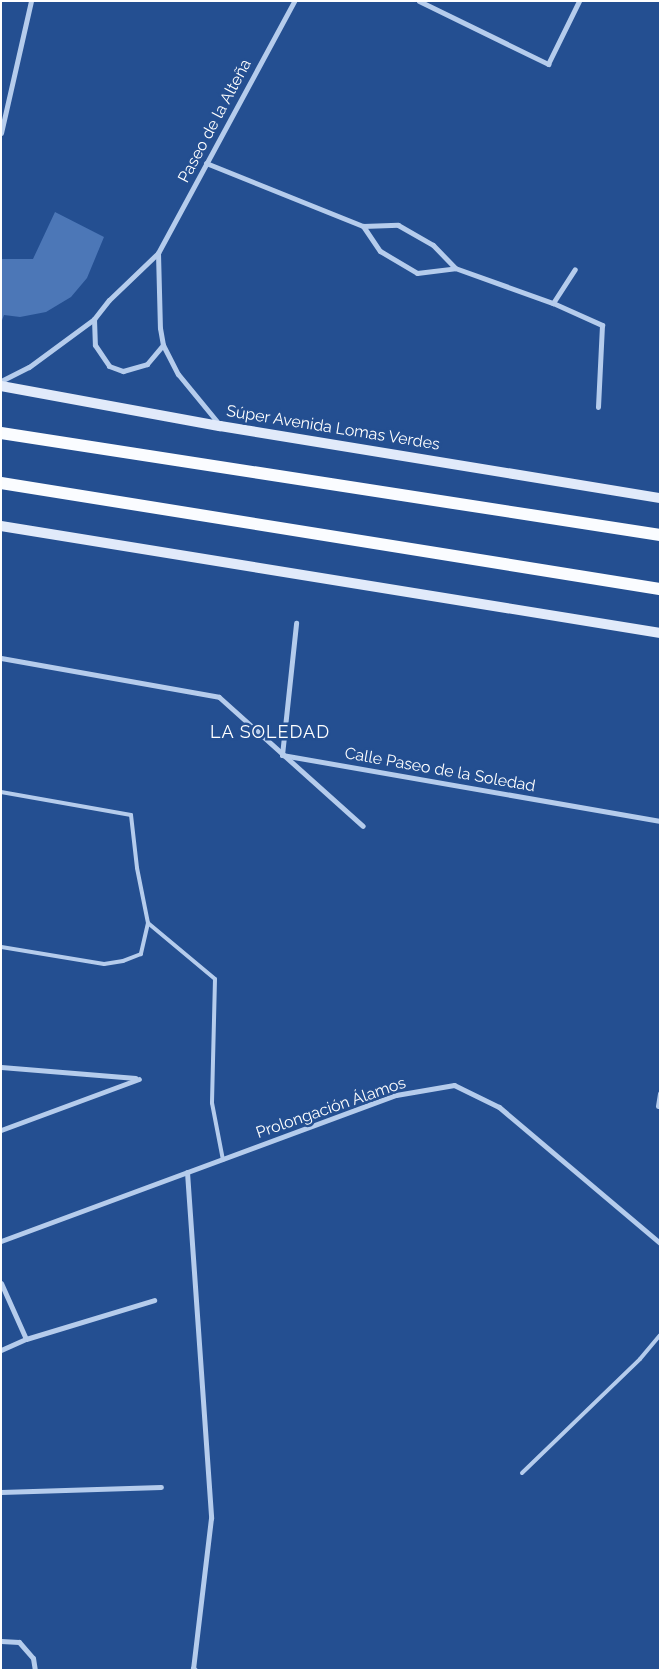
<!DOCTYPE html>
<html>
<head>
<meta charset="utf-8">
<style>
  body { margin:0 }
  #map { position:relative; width:661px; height:1671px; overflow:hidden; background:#244f91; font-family:Raleway,sans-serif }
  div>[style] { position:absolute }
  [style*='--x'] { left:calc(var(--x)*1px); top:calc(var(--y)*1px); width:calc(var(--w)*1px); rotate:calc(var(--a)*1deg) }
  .building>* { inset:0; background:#4c77b7 }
  .service>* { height:4px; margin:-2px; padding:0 2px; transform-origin:2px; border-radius:2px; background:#b5ccec }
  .minor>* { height:5px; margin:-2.5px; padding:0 2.5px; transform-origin:2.5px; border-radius:2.5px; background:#b5ccec }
  .secondary>* { height:10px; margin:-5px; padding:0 5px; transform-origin:5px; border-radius:5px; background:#e1eafa }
  .primary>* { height:12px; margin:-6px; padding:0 6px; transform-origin:6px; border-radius:6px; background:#fafcff }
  span { translate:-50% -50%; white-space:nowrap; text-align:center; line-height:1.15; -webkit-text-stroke:5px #244f91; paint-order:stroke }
  .street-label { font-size:16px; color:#fff }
  .neighbourhood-label { font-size:18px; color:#fff; letter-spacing:1px }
  .frame { position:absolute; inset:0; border:2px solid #fff; pointer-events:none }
</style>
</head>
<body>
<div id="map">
  <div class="building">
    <div style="clip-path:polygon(55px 212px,104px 237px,87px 278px,71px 297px,46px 312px,20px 317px,4px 315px,1px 323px,1px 259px,33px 259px)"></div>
  </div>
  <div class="service">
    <div style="--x:1;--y:792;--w:132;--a:10"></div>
    <div style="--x:131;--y:815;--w:53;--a:83.5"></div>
    <div style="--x:137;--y:868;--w:56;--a:78.7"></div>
    <div style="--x:148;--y:923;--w:32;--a:103"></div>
    <div style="--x:141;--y:954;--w:19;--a:159"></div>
    <div style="--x:123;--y:961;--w:19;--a:171"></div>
    <div style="--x:104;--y:964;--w:104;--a:-170.6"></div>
    <div style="--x:148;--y:923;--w:87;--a:39.9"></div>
    <div style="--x:215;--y:979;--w:124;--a:91.4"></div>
    <div style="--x:212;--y:1103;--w:58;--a:79.1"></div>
    <div style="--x:522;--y:1473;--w:164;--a:-44"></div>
    <div style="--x:640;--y:1359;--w:31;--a:-50"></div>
  </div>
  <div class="minor">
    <div style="--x:419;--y:1;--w:144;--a:26"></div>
    <div style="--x:548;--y:64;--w:70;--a:-63.8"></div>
    <div style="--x:1;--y:133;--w:135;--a:-77.2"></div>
    <div style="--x:206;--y:163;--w:169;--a:21.9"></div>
    <div style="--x:363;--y:226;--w:35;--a:-2"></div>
    <div style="--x:398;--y:225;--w:40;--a:29.7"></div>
    <div style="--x:433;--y:245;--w:32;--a:46"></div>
    <div style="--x:363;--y:226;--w:30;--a:56"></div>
    <div style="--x:380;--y:251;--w:43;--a:30.7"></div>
    <div style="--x:417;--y:273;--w:38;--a:-7"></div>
    <div style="--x:455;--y:268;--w:104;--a:19.7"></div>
    <div style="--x:553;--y:303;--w:40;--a:-57.1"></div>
    <div style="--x:158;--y:253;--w:75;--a:88.5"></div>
    <div style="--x:160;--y:328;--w:17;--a:80"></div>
    <div style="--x:163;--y:345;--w:33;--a:63"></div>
    <div style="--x:178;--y:374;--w:65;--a:50.6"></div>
    <div style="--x:553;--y:303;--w:54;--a:24.2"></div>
    <div style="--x:602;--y:325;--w:82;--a:92.8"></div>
    <div style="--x:94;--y:319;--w:26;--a:88"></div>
    <div style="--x:95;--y:345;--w:25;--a:56"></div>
    <div style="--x:109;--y:366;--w:15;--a:20"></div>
    <div style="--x:123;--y:371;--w:25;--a:-16"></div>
    <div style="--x:147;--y:364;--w:25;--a:-50"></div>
    <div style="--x:1;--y:381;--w:31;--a:-27"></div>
    <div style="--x:29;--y:367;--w:81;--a:-36.4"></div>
    <div style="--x:94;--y:319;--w:24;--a:-52"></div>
    <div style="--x:109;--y:300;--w:68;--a:-43.8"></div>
    <div style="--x:158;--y:253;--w:286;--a:-61.6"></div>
    <div style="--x:1;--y:658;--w:221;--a:10.1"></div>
    <div style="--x:219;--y:697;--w:193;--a:41.9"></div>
    <div style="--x:282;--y:755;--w:384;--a:9.9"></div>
    <div style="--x:282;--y:755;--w:133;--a:-83.9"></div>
    <div style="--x:1;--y:1067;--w:135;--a:4.7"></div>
    <div style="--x:658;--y:1106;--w:13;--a:-81"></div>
    <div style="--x:1;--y:1130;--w:147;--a:-20.3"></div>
    <div style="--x:187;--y:1172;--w:347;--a:86"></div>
    <div style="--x:211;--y:1518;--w:151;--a:96.8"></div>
    <div style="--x:193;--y:1668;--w:3;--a:45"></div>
    <div style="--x:1;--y:1241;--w:421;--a:-20.3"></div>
    <div style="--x:396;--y:1095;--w:59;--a:-9.8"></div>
    <div style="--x:454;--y:1085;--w:50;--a:26.1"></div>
    <div style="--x:499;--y:1107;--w:211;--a:40.2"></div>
    <div style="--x:1;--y:1283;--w:61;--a:65.9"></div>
    <div style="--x:1;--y:1350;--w:27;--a:-24"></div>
    <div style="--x:26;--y:1339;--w:134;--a:-16.9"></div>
    <div style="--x:1;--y:1492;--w:160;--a:-1.8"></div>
    <div style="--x:1;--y:1641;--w:18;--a:3"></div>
    <div style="--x:19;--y:1642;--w:21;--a:49"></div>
    <div style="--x:33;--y:1658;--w:12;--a:81"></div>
  </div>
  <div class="secondary">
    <div style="--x:1;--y:386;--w:223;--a:10.4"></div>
    <div style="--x:220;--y:426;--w:446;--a:9.3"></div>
    <div style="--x:1;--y:526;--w:668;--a:9.22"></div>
  </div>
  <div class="primary">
    <div style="--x:1;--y:433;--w:667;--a:8.8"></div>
    <div style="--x:1;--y:483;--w:667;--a:9.14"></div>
  </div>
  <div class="street-label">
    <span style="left:215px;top:121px;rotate:-62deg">Paseo de la Alteña</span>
    <span style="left:333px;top:428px;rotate:9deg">Súper Avenida Lomas Verdes</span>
    <span style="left:440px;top:770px;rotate:10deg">Calle Paseo de la Soledad</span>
    <span style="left:331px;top:1108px;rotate:-19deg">Prolongación Álamos</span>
  </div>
  <div class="neighbourhood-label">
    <span style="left:270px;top:732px">LA SOLEDAD</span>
  </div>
  <div class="frame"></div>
</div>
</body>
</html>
